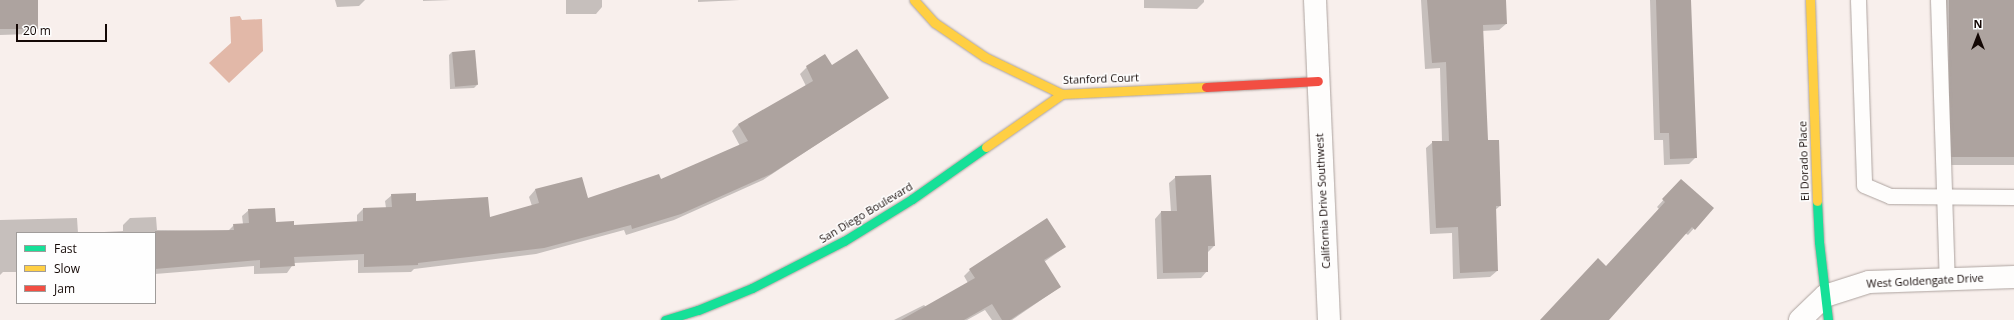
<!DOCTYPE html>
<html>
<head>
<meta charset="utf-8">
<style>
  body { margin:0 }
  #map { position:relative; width:2014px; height:320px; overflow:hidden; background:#f8efec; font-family:"Open Sans",sans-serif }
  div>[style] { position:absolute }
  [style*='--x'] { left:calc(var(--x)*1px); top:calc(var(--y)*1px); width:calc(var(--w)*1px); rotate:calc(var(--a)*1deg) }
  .water>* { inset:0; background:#e2b8a8 }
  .shadow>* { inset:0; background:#0003; transform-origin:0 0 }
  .building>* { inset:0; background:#ada39f; transform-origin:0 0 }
  .roads { filter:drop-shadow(0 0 1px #ada39f) drop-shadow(0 0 1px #ada39f) }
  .lane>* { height:15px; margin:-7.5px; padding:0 7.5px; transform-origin:7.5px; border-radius:7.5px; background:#fefdfc }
  .street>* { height:22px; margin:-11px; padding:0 11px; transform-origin:11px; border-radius:11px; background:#fefdfc }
  .fast>* { height:9px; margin:-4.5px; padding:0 4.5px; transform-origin:4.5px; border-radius:4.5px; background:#16e098 }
  .slow>* { height:9px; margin:-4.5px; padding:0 4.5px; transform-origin:4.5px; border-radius:4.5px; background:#ffcf43 }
  .jam>* { height:9px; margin:-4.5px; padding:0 4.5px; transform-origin:4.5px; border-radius:4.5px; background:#f24e42 }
  span { translate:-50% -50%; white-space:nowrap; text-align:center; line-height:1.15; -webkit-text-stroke:3px #fefefe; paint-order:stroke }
  .street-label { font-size:11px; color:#140805 }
  .legend { position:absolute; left:16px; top:232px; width:140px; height:72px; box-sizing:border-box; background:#fefefe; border:1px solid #a09c9a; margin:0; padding:5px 7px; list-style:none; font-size:12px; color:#140805 }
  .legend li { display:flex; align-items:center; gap:8px; height:20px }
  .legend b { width:20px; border:1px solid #a09c9a }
  .north { position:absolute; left:1958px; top:16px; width:40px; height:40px; -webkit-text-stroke:3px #fefefe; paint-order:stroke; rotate:0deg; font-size:11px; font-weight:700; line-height:16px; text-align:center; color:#140805 }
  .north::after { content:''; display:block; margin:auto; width:14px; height:18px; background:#140805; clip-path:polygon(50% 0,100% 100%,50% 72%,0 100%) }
  .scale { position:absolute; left:16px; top:24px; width:91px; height:18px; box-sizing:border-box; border:2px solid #140805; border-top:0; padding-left:5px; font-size:12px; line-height:14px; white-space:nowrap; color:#140805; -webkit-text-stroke:3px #fefefe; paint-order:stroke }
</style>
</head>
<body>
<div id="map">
  <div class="water">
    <div style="clip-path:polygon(240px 16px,242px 20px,262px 19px,263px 51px,229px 83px,209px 63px,231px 43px,230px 17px)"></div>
  </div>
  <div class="shadow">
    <div style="clip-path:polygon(0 0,37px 0,38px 27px,31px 34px,0 35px)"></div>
    <div style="clip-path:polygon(335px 0,365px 0,359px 6px,337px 7px)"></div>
    <div style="clip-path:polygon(423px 0,451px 0,423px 1px)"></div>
    <div style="clip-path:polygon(566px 0,602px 0,602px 7px,596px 14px,566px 14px)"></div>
    <div style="clip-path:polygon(698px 0,740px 0,698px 2px)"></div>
    <div style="clip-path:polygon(1144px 0,1204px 0,1204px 2px,1197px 9px,1144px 8px)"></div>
    <div style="clip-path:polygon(1421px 0,1505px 0,1506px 24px,1499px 30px,1482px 31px,1487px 141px,1500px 206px,1495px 210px,1497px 271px,1490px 277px,1453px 279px,1452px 233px,1430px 234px,1426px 148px,1433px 142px,1442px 142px,1440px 68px,1425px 69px)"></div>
    <div style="clip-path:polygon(1650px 0,1690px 0,1696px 157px,1689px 164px,1664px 165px,1663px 140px,1654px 140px)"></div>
    <div style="left:1941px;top:0;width:73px;height:165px"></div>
    <div style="clip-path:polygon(452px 52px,477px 85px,474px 88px,450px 89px,449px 55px)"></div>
    <div style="clip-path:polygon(832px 66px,887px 98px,763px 180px,674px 220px,626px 235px,624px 230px,536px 254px,414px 269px,411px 272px,358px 273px,358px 260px,294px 263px,287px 273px,254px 274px,254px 266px,155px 274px,155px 233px,85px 233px,123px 231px,123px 225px,130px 218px,156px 217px,157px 230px,228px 231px,234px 225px,243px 224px,242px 216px,249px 210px,275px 223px,293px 226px,357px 223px,357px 215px,363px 209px,386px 208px,385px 201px,392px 195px,489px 218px,532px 206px,529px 197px,535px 190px,587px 199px,661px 181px,740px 146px,732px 131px,738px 125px,806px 86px,800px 74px,807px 67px)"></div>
    <div style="clip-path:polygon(1176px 177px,1214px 246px,1208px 252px,1207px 271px,1201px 278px,1157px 279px,1155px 219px,1161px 212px,1171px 212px,1169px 183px)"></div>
    <div style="clip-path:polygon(1675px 187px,1712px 208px,1688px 235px,1685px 233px,1607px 320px,1541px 320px,1606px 267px,1659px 209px,1657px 207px)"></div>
    <div style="clip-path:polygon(77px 218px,78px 233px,17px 233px,17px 272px,3px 272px,0 275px,0 220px)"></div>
    <div style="clip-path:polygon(1065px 247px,1044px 262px,1060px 287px,1012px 320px,992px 320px,985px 310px,967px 320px,894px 320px,924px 305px,926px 307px,968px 283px,964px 276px,970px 270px)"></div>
  </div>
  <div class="building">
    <div style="left:0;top:0;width:38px;height:29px"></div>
    <div style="clip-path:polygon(1427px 0,1506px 0,1507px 24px,1483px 25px,1488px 140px,1499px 140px,1501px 206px,1496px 206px,1498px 271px,1460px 273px,1458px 227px,1436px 228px,1432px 141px,1449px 141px,1446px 62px,1432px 63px)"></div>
    <div style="clip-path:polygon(1656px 0,1691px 0,1697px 158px,1670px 159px,1669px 133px,1660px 133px)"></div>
    <div style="left:1949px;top:0;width:65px;height:157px"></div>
    <div style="clip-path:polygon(857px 49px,889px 98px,771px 174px,681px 214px,632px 229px,631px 225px,544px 248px,418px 263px,418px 265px,364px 267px,364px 254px,294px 257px,295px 266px,260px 268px,260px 260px,155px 269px,155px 231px,234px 230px,233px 224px,249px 223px,248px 209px,275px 208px,276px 222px,294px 221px,294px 225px,363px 221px,363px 208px,392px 207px,391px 194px,416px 193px,416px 201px,488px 197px,490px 217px,539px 203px,535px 189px,582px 177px,588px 198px,659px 174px,661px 179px,748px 141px,738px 124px,813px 81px,806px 66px,825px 54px,832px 65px)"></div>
    <div style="left:475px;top:50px;width:35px;height:23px;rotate:85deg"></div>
    <div style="clip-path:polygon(1211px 175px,1215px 246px,1208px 246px,1208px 272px,1163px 273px,1161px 211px,1177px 211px,1175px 176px)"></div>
    <div style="clip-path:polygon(1681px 179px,1714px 208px,1695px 230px,1692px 227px,1609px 320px,1540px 320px,1598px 258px,1606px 266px,1665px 202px,1662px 199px)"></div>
    <div style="clip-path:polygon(1047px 218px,1066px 247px,1044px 260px,1061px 287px,1010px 320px,1002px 320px,992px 304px,964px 320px,901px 320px,975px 278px,969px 269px)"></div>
  </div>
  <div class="roads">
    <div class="lane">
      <div style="--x:1858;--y:0;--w:185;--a:88.1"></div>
      <div style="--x:1864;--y:185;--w:28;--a:23"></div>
      <div style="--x:1890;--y:196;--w:124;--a:0.5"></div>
      <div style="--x:1938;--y:0;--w:280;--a:88.2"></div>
    </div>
    <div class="street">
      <div style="--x:1315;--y:0;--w:320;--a:87.5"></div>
      <div style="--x:1800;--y:320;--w:35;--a:-44"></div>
      <div style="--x:1825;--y:296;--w:46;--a:-17.7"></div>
      <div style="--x:1869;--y:282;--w:145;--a:-2"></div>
    </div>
    <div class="fast">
      <div style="--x:1817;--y:201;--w:41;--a:87.2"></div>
      <div style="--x:1819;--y:242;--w:79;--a:83.4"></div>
      <div style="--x:665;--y:320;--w:34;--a:-17"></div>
      <div style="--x:698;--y:310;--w:58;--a:-22.2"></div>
      <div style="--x:752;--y:288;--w:103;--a:-27.1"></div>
      <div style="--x:844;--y:241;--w:80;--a:-31.7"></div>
      <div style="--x:912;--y:199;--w:90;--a:-35.1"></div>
    </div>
    <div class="slow">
      <div style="--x:914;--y:0;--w:31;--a:48"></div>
      <div style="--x:935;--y:23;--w:60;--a:34.2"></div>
      <div style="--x:985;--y:57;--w:85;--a:25.7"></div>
      <div style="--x:1062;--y:94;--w:144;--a:-2.8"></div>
      <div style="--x:1810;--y:0;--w:201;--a:88"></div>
      <div style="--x:986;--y:147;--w:93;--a:-34.9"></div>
    </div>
    <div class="jam">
      <div style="--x:1206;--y:87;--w:112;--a:-3.1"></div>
    </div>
  </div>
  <div class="street-label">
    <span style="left:1101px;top:79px;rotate:-2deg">Stanford Court</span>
    <span style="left:1804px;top:161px;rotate:-92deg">El Dorado Place</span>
    <span style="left:1323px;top:201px;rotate:-93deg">California Drive Southwest</span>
    <span style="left:866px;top:213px;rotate:-31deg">San Diego Boulevard</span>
    <span style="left:1925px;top:281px;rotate:-3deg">West Goldengate Drive</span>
  </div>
  <ul class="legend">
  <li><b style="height:5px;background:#16e098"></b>Fast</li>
  <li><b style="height:5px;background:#ffcf43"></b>Slow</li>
  <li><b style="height:5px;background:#f24e42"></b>Jam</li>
  </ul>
  <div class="north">N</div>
  <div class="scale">20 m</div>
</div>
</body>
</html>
